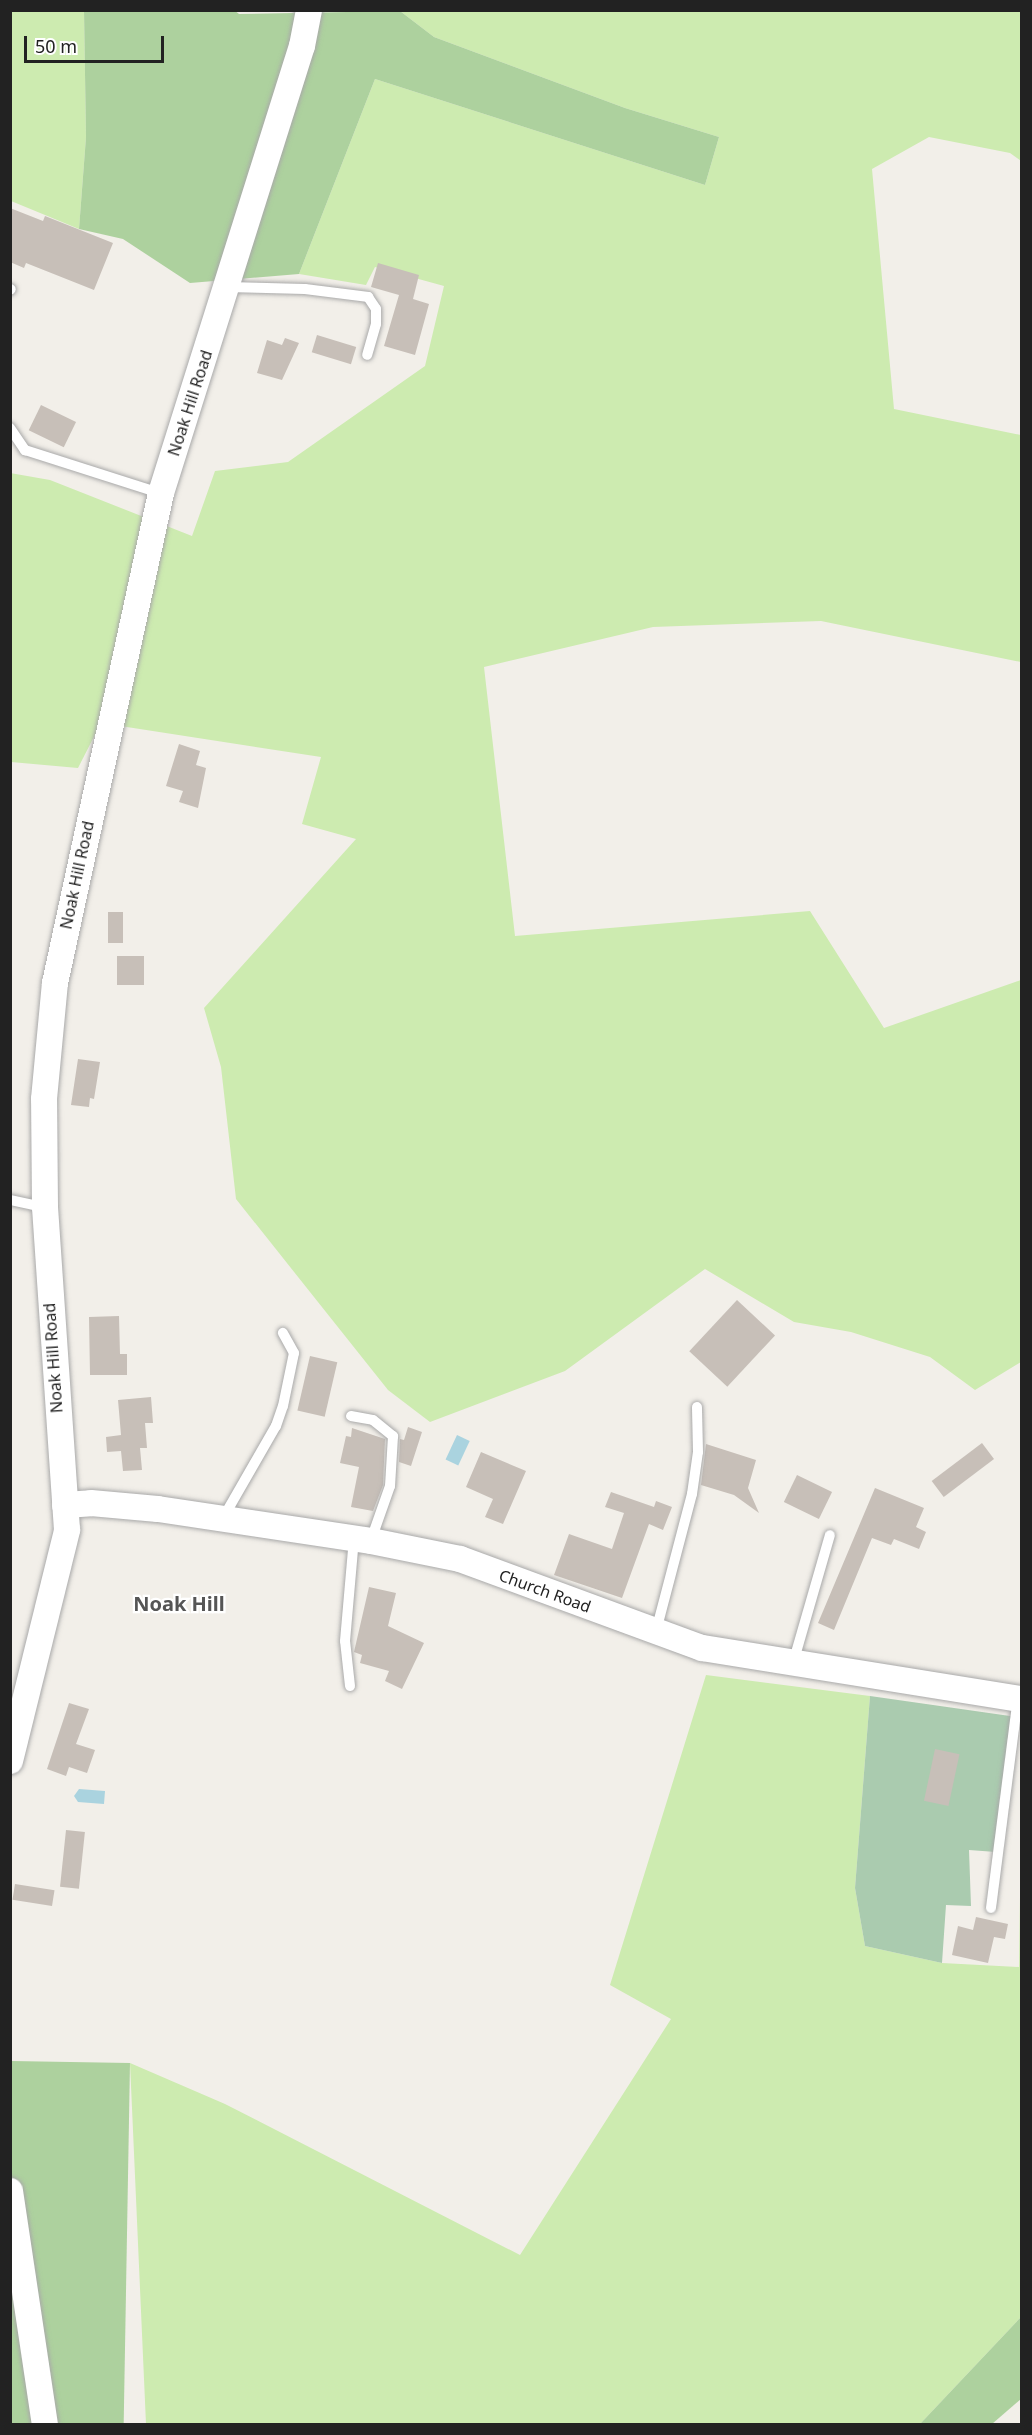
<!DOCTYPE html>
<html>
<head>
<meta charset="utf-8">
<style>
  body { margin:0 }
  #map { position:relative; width:1032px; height:2435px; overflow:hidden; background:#f2efe9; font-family:"Noto Sans",sans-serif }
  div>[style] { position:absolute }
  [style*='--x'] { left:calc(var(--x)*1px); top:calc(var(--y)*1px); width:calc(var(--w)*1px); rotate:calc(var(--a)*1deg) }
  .grass>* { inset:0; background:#cdebb0 }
  .forest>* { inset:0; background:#add19e; transform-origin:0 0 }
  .cemetery>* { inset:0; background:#aacbaf }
  .water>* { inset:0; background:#aad3df; transform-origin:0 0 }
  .building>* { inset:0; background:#c7bfb8; transform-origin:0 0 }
  .roads { filter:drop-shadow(0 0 2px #a9a9a9) drop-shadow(0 0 2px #a9a9a9) }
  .service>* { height:10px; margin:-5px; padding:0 5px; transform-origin:5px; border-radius:5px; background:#fff }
  .tertiary>* { height:26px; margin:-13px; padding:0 13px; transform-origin:13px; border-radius:13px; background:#fff }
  span { translate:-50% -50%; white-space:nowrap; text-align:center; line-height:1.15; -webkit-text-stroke:4.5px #fff; paint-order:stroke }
  .street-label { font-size:16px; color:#222 }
  .quarter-label { font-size:20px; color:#555; font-weight:700 }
  .frame { position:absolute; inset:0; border:12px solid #222; pointer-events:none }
  .scale { position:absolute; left:24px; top:36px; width:140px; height:27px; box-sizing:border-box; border:3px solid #222; border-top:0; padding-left:8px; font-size:18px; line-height:21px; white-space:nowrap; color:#222; -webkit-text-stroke:4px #fff; paint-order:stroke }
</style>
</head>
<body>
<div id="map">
  <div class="grass">
    <div style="clip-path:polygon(10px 11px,84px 11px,86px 137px,79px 229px,11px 201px)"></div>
    <div style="clip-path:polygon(400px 11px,1021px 11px,1021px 161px,1010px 153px,929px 137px,872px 169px,894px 409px,1021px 435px,1021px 662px,821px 621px,653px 627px,484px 667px,515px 936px,810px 911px,884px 1028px,1021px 980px,1021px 1362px,975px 1390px,930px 1357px,851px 1332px,794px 1322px,705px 1269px,565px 1371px,430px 1422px,388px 1390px,236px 1199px,221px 1067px,204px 1008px,356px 839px,302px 824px,321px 757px,101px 723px,78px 768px,11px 762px,10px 473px,50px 480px,192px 536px,215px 471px,288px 462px,425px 366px,444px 286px,375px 267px,366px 285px,299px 274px,375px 79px,705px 185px,719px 137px,625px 108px,434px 37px)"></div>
    <div style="clip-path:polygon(706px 1675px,870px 1696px,855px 1888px,865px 1946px,942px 1963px,1019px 1967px,1021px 1824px,1021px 2317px,920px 2424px,146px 2424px,130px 2063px,225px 2104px,520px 2255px,671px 2019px,610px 1985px)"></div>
  </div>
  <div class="forest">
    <div style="clip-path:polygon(234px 10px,239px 14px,400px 11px,434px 37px,625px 108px,719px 137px,705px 185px,375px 79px,299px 274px,190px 283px,123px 239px,79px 229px,86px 137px,84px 11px)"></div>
    <div style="left:11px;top:2061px;width:119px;height:363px;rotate:1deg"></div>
    <div style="clip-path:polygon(1021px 2317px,1021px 2399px,992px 2424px,920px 2424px)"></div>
  </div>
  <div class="cemetery">
    <div style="clip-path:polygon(870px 1696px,1017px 1717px,996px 1852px,969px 1850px,971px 1906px,946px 1905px,942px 1963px,865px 1946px,855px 1888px)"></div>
  </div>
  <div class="water">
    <div style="left:457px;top:1435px;width:14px;height:27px;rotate:25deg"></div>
    <div style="clip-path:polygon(79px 1789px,105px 1791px,104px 1804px,78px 1802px,74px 1796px)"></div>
  </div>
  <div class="building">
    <div style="clip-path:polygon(10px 208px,43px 221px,45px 216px,113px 243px,94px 290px,26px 263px,24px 268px,10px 262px)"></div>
    <div style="clip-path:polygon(378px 263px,419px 275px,413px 299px,429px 304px,415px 355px,384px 346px,399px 295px,371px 287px)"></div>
    <div style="left:317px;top:335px;width:41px;height:18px;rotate:17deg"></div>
    <div style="clip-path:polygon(285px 338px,299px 343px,282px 380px,257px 373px,267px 340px,282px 345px)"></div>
    <div style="left:41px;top:405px;width:39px;height:28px;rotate:26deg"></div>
    <div style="clip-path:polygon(179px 744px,200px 751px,196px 765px,206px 768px,198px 808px,179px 802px,183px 791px,166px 786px)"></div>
    <div style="left:108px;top:912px;width:15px;height:31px"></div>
    <div style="left:117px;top:956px;width:27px;height:29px"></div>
    <div style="clip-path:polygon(78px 1059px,100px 1062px,94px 1099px,90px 1098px,89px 1107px,71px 1105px)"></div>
    <div style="left:737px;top:1300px;width:52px;height:70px;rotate:43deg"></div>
    <div style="clip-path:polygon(119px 1316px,120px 1354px,127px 1354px,127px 1375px,90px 1375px,89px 1317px)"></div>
    <div style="left:310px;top:1356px;width:28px;height:56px;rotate:13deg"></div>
    <div style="clip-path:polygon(151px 1397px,153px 1423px,145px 1423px,147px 1448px,140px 1448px,142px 1470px,123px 1471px,121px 1451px,107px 1452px,106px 1437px,121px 1435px,118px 1400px)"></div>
    <div style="clip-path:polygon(408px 1427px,422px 1432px,411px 1466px,399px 1462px,400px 1439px,404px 1440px)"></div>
    <div style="clip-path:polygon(352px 1428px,385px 1439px,383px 1485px,373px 1511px,351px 1507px,359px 1467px,340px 1463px,346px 1436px,351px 1437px)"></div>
    <div style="left:982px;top:1443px;width:20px;height:63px;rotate:53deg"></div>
    <div style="clip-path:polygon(706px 1444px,756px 1460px,748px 1488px,759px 1513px,734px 1495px,701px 1485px)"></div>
    <div style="clip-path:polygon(481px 1452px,526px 1471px,503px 1524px,485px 1517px,493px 1499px,466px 1487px)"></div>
    <div style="left:797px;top:1475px;width:39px;height:30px;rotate:26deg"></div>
    <div style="clip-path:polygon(875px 1488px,924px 1508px,916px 1527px,926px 1532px,919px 1549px,894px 1539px,891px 1545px,872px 1538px,834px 1630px,818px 1623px)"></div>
    <div style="clip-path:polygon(611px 1492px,654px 1507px,656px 1501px,672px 1507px,663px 1530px,649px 1524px,622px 1598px,554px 1575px,569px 1534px,612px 1549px,624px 1513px,605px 1507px)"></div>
    <div style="clip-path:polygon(369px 1587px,396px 1593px,388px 1626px,424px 1643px,402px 1689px,385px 1681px,389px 1671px,360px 1663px,362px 1655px,354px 1652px)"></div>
    <div style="clip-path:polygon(69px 1703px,89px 1709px,76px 1744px,95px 1750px,87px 1773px,69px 1767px,66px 1776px,47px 1769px)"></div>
    <div style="left:935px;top:1749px;width:25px;height:53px;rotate:12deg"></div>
    <div style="left:66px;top:1830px;width:19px;height:57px;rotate:6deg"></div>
    <div style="left:15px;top:1884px;width:40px;height:16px;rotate:9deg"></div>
    <div style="clip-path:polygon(976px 1917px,1008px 1924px,1005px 1939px,994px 1937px,988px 1963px,952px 1955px,958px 1926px,973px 1930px)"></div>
  </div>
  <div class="roads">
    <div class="service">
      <div style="--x:228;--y:287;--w:77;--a:1.5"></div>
      <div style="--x:305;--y:289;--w:64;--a:7.2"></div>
      <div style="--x:368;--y:297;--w:14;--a:56"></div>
      <div style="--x:376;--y:309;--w:15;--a:90"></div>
      <div style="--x:376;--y:324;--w:32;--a:106"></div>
      <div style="--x:10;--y:290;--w:1;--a:-45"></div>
      <div style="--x:10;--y:428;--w:27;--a:56"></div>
      <div style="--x:25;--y:450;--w:142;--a:17.7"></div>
      <div style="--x:10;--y:1200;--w:35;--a:12"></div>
      <div style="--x:351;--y:1416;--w:22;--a:10"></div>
      <div style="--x:373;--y:1420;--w:26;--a:39"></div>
      <div style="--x:393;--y:1436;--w:50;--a:93.4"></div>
      <div style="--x:390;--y:1486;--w:57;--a:109.4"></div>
      <div style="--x:223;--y:1518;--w:106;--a:-60.1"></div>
      <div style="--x:276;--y:1426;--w:21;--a:-71"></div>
      <div style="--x:283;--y:1406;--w:54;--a:-78.3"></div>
      <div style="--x:294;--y:1353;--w:23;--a:-119"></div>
      <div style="--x:656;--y:1631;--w:142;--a:-75.3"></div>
      <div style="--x:692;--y:1494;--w:42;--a:-81.9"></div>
      <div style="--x:698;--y:1452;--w:45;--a:-91.3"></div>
      <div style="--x:793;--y:1663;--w:133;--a:-73.9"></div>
      <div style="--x:350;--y:1686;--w:45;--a:-96.3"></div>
      <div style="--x:345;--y:1641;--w:103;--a:-85"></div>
      <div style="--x:991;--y:1908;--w:212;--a:-82.7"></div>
    </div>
    <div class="tertiary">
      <div style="--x:65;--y:1505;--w:26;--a:-4"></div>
      <div style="--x:91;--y:1503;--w:67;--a:5.1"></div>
      <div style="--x:158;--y:1509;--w:215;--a:8.5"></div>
      <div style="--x:371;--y:1541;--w:91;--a:11.4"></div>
      <div style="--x:460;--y:1559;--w:258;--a:20.2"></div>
      <div style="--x:702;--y:1648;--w:324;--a:9.1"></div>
      <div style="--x:10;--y:1761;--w:238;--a:-76.1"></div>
      <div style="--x:67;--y:1530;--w:324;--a:-93.9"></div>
      <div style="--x:45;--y:1207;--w:108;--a:-90.5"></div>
      <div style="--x:44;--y:1099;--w:117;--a:-84.6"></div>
      <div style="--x:55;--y:983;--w:501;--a:-77.79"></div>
      <div style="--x:161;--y:493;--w:469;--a:-72.5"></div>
      <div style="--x:302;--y:46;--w:37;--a:-79"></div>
      <div style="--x:10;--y:2191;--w:236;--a:81.5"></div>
    </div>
  </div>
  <div class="street-label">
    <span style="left:190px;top:403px;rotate:-72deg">Noak Hill Road</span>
    <span style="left:77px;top:875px;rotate:-78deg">Noak Hill Road</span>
    <span style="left:53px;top:1358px;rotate:-94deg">Noak Hill Road</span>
    <span style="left:545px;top:1591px;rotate:20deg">Church Road</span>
  </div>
  <div class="quarter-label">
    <span style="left:179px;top:1603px">Noak Hill</span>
  </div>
  <div class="frame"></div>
  <div class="scale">50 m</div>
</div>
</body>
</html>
